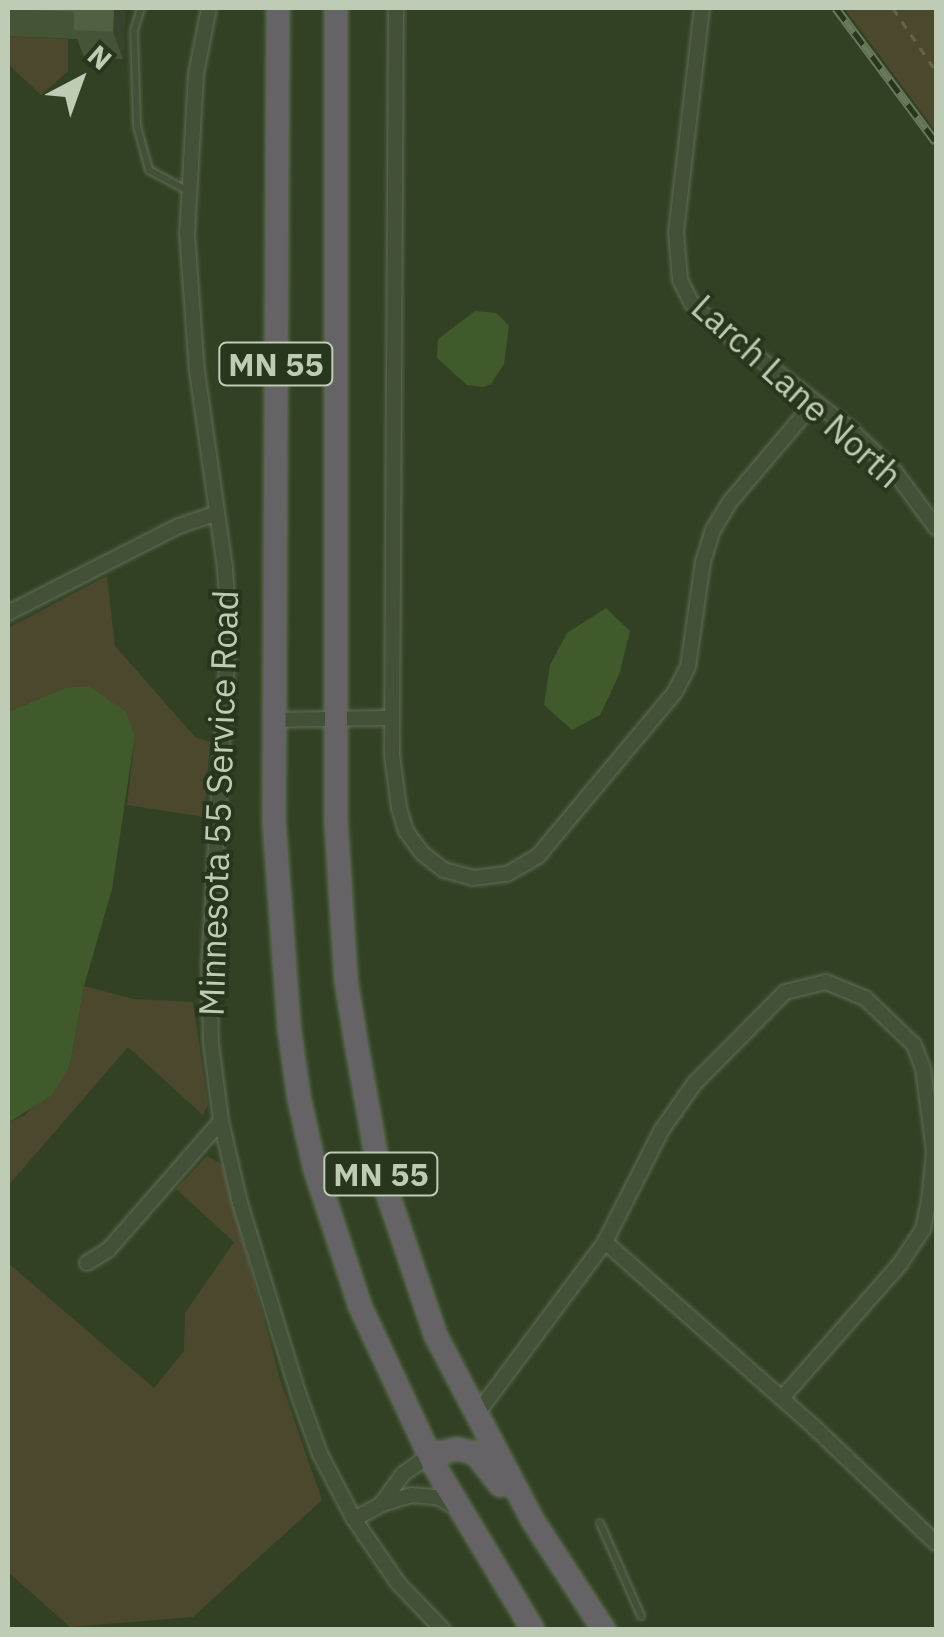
<!DOCTYPE html>
<html>
<head>
<meta charset="utf-8">
<style>
  body { margin:0 }
  #map { position:relative; width:944px; height:1637px; overflow:hidden; background:#324124; font-family:"IBM Plex Sans",sans-serif }
  div>[style] { position:absolute }
  [style*='--x'] { left:calc(var(--x)*1px); top:calc(var(--y)*1px); width:calc(var(--w)*1px); rotate:calc(var(--a)*1deg) }
  .green>* { inset:0; background:#4b482e }
  .water>* { inset:0; background:#405a2b }
  .path>* { height:2.5px; margin-top:-1.25px; transform-origin:0; background:repeating-linear-gradient(90deg,#63654b 0 8px,transparent 0 16px) }
  .roads { filter:drop-shadow(0 0 2px #616e56) drop-shadow(0 0 2px #616e56) }
  .service>* { height:6px; margin:-3px; padding:0 3px; transform-origin:3px; border-radius:3px; background:#435138 }
  .minor>* { height:14px; margin:-7px; padding:0 7px; transform-origin:7px; border-radius:7px; background:#435138 }
  .trunk>* { height:22px; margin:-11px; padding:0 11px; transform-origin:11px; border-radius:11px; background:#666366 }
  .rail>* { height:9px; margin-top:-4.5px; transform-origin:0; background:repeating-linear-gradient(90deg,#28361d 0 15px,#68785a 0 30px); box-sizing:border-box; border-block:2px solid #68785a }
  .wall>* { inset:0; background:#455337 }
  .shaded-wall>* { inset:0; background:#38432d }
  .building>* { inset:0; background:#506040 }
  span { translate:-50% -50%; white-space:nowrap; text-align:center; line-height:1.15; -webkit-text-stroke:8px #28361d; paint-order:stroke }
  .shield-label span { padding:2px 8px; background:#28361d; border:2px solid; border-radius:8px; -webkit-text-stroke-width:0 }
  .shield-label { font-size:32px; color:#becbb5; font-weight:700 }
  .street-label { font-size:35px; color:#becbb5 }
  .frame { position:absolute; inset:0; border:10px solid #becbb5; pointer-events:none }
  .north { position:absolute; left:30px; top:30px; width:100px; height:100px; -webkit-text-stroke:8px #28361d; paint-order:stroke; rotate:41deg; font-size:28px; font-weight:700; line-height:40px; text-align:center; color:#becbb5 }
  .north::after { content:''; display:block; margin:auto; width:35px; height:45px; background:#becbb5; clip-path:polygon(50% 0,100% 100%,50% 72%,0 100%) }
</style>
</head>
<body>
<div id="map">
  <div class="green">
    <div style="clip-path:polygon(844px 8px,936px 8px,936px 132px,883px 60px)"></div>
    <div style="clip-path:polygon(8px 36px,68px 39px,68px 71px,41px 95px,8px 64px)"></div>
    <div style="clip-path:polygon(107px 576px,115px 646px,195px 737px,210px 742px,204px 817px,127px 805px,135px 735px,65px 688px,8px 712px,8px 628px)"></div>
    <div style="clip-path:polygon(84px 986px,134px 999px,193px 1002px,208px 1104px,203px 1115px,128px 1047px,8px 1186px,8px 1123px,25px 1115px,70px 1066px)"></div>
    <div style="clip-path:polygon(207px 1156px,223px 1165px,280px 1379px,322px 1500px,193px 1617px,70px 1627px,8px 1572px,8px 1263px,154px 1388px,184px 1351px,185px 1313px,234px 1242px,176px 1189px)"></div>
  </div>
  <div class="water">
    <div style="clip-path:polygon(475px 311px,496px 313px,509px 326px,504px 364px,491px 384px,482px 387px,467px 385px,437px 358px,438px 339px)"></div>
    <div style="clip-path:polygon(606px 608px,630px 631px,619px 675px,600px 715px,572px 730px,544px 705px,550px 665px,567px 633px)"></div>
    <div style="clip-path:polygon(88px 686px,125px 711px,135px 735px,112px 889px,84px 986px,70px 1065px,52px 1095px,8px 1123px,8px 712px,65px 688px)"></div>
  </div>
  <div class="path">
    <div style="--x:893;--y:8;--w:76;--a:55.7"></div>
  </div>
  <div class="roads">
    <div class="service">
      <div style="--x:141;--y:8;--w:24;--a:107"></div>
      <div style="--x:134;--y:31;--w:95;--a:88.2"></div>
      <div style="--x:137;--y:126;--w:46;--a:74.7"></div>
      <div style="--x:149;--y:170;--w:42;--a:28.4"></div>
      <div style="--x:600;--y:1523;--w:102;--a:66.2"></div>
    </div>
    <div class="minor">
      <div style="--x:209;--y:8;--w:67;--a:101.1"></div>
      <div style="--x:196;--y:74;--w:159;--a:93.2"></div>
      <div style="--x:187;--y:233;--w:138;--a:85.9"></div>
      <div style="--x:197;--y:371;--w:199;--a:81.9"></div>
      <div style="--x:225;--y:568;--w:61;--a:86.2"></div>
      <div style="--x:229;--y:629;--w:335;--a:93.4"></div>
      <div style="--x:209;--y:963;--w:80;--a:88.6"></div>
      <div style="--x:211;--y:1043;--w:79;--a:82.7"></div>
      <div style="--x:221;--y:1121;--w:84;--a:77"></div>
      <div style="--x:240;--y:1203;--w:202;--a:73"></div>
      <div style="--x:299;--y:1396;--w:62;--a:70.1"></div>
      <div style="--x:320;--y:1454;--w:73;--a:62.4"></div>
      <div style="--x:354;--y:1519;--w:32;--a:-28"></div>
      <div style="--x:382;--y:1504;--w:31;--a:-17"></div>
      <div style="--x:412;--y:1495;--w:25;--a:5"></div>
      <div style="--x:437;--y:1497;--w:21;--a:29"></div>
      <div style="--x:396;--y:8;--w:747;--a:90.31"></div>
      <div style="--x:392;--y:755;--w:53;--a:82.5"></div>
      <div style="--x:399;--y:808;--w:24;--a:73"></div>
      <div style="--x:406;--y:831;--w:27;--a:54"></div>
      <div style="--x:422;--y:853;--w:28;--a:38"></div>
      <div style="--x:444;--y:870;--w:30;--a:15"></div>
      <div style="--x:473;--y:878;--w:34;--a:-7"></div>
      <div style="--x:507;--y:874;--w:36;--a:-30"></div>
      <div style="--x:538;--y:856;--w:214;--a:-50.1"></div>
      <div style="--x:675;--y:692;--w:28;--a:-63"></div>
      <div style="--x:688;--y:667;--w:106;--a:-81.9"></div>
      <div style="--x:703;--y:562;--w:34;--a:-73"></div>
      <div style="--x:713;--y:530;--w:31;--a:-59"></div>
      <div style="--x:729;--y:503;--w:130;--a:-49.7"></div>
      <div style="--x:702;--y:8;--w:226;--a:96.6"></div>
      <div style="--x:676;--y:232;--w:48;--a:85.2"></div>
      <div style="--x:680;--y:280;--w:25;--a:63"></div>
      <div style="--x:691;--y:302;--w:21;--a:45"></div>
      <div style="--x:706;--y:317;--w:182;--a:37.9"></div>
      <div style="--x:850;--y:429;--w:62;--a:43.7"></div>
      <div style="--x:895;--y:472;--w:69;--a:53.8"></div>
      <div style="--x:8;--y:613;--w:192;--a:-27"></div>
      <div style="--x:179;--y:526;--w:39;--a:-19"></div>
      <div style="--x:275;--y:720;--w:117;--a:-1"></div>
      <div style="--x:605;--y:1242;--w:279;--a:41.5"></div>
      <div style="--x:814;--y:1427;--w:168;--a:43.6"></div>
      <div style="--x:87;--y:1263;--w:26;--a:-32"></div>
      <div style="--x:109;--y:1249;--w:170;--a:-48.8"></div>
      <div style="--x:476;--y:1415;--w:216;--a:-53.3"></div>
      <div style="--x:605;--y:1242;--w:124;--a:-63.2"></div>
      <div style="--x:661;--y:1131;--w:57;--a:-54.9"></div>
      <div style="--x:694;--y:1084;--w:129;--a:-45.3"></div>
      <div style="--x:785;--y:992;--w:42;--a:-13.7"></div>
      <div style="--x:826;--y:982;--w:42;--a:22.3"></div>
      <div style="--x:865;--y:998;--w:68;--a:43.8"></div>
      <div style="--x:914;--y:1045;--w:25;--a:69"></div>
      <div style="--x:923;--y:1068;--w:85;--a:82.5"></div>
      <div style="--x:934;--y:1152;--w:49;--a:95.8"></div>
      <div style="--x:929;--y:1201;--w:29;--a:102"></div>
      <div style="--x:923;--y:1229;--w:42;--a:123.3"></div>
      <div style="--x:900;--y:1264;--w:179;--a:131.4"></div>
      <div style="--x:382;--y:1503;--w:36;--a:-54"></div>
      <div style="--x:403;--y:1474;--w:33;--a:-35"></div>
      <div style="--x:354;--y:1519;--w:78;--a:55.5"></div>
      <div style="--x:398;--y:1583;--w:65;--a:46.2"></div>
    </div>
    <div class="trunk">
      <div style="--x:278;--y:8;--w:813;--a:90.28"></div>
      <div style="--x:274;--y:821;--w:207;--a:85.8"></div>
      <div style="--x:289;--y:1027;--w:72;--a:82"></div>
      <div style="--x:299;--y:1098;--w:73;--a:77.3"></div>
      <div style="--x:315;--y:1169;--w:144;--a:71.8"></div>
      <div style="--x:360;--y:1306;--w:175;--a:65"></div>
      <div style="--x:434;--y:1465;--w:192;--a:59"></div>
      <div style="--x:336;--y:8;--w:813;--a:90"></div>
      <div style="--x:336;--y:821;--w:159;--a:86.4"></div>
      <div style="--x:346;--y:980;--w:63;--a:80.8"></div>
      <div style="--x:356;--y:1042;--w:125;--a:79.9"></div>
      <div style="--x:378;--y:1165;--w:181;--a:71.3"></div>
      <div style="--x:436;--y:1336;--w:209;--a:62.3"></div>
      <div style="--x:533;--y:1521;--w:130;--a:56.9"></div>
      <div style="--x:430;--y:1455;--w:28;--a:-13"></div>
      <div style="--x:457;--y:1449;--w:18;--a:13"></div>
      <div style="--x:475;--y:1453;--w:41;--a:52"></div>
    </div>
  </div>
  <div class="rail">
    <div style="--x:836;--y:8;--w:167;--a:53.3"></div>
  </div>
  <div class="wall">
    <div style="clip-path:polygon(8px 8px,125px 8px,123px 59px,84px 57px,77px 39px,8px 36px)"></div>
  </div>
  <div class="shaded-wall">
    <div style="clip-path:polygon(114px 8px,125px 8px,123px 59px,113px 32px)"></div>
  </div>
  <div class="building">
    <div style="clip-path:polygon(8px 8px,114px 8px,113px 32px,74px 30px,74px 12px,8px 9px)"></div>
  </div>
  <div class="shield-label">
    <span style="left:276px;top:364px">MN 55</span>
    <span style="left:381px;top:1174px">MN 55</span>
  </div>
  <div class="street-label">
    <span style="left:797px;top:391px;rotate:42deg">Larch Lane North</span>
    <span style="left:218px;top:803px;rotate:-88deg">Minnesota 55 Service Road</span>
  </div>
  <div class="frame"></div>
  <div class="north">N</div>
</div>
</body>
</html>
